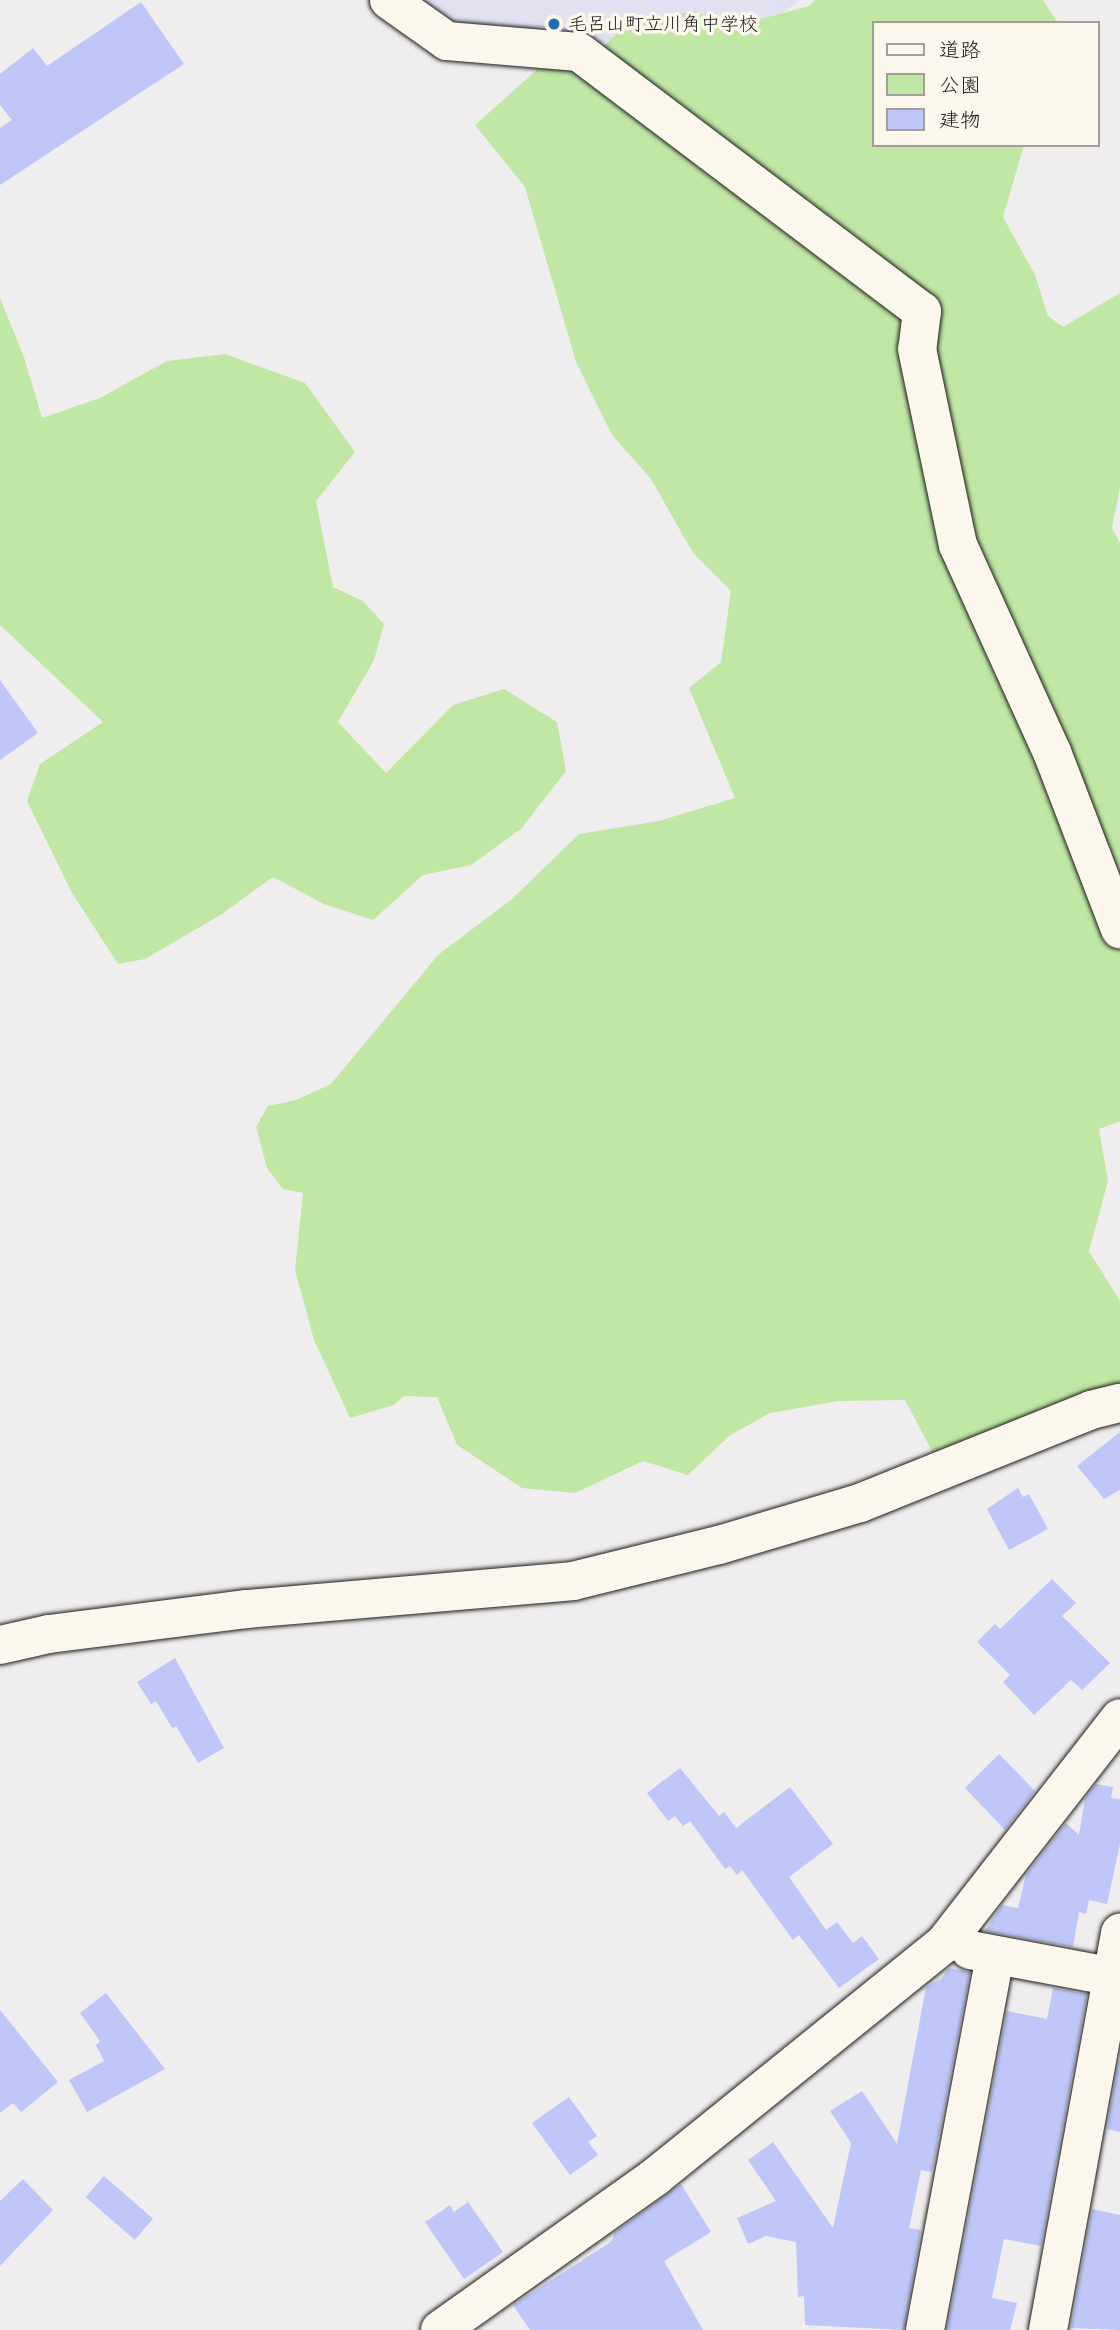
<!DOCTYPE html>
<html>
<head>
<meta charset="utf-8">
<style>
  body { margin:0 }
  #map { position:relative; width:1120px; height:2330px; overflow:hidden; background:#efedee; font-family:Sriracha,"Klee One",sans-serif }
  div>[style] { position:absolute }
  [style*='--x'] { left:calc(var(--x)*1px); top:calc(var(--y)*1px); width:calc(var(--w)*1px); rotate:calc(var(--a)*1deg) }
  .built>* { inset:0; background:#e1e1f1 }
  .green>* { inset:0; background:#c0e8a4 }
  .building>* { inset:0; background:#bfc6f8; transform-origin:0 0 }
  .roads { filter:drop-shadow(0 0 2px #1c1c1c) drop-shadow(0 0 2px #1c1c1c) }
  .minor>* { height:38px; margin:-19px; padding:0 19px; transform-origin:19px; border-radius:19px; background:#fbf7ec }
  .dots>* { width:19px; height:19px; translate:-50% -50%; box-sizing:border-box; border:4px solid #fbf7ec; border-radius:50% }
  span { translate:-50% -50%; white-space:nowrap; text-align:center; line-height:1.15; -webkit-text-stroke:7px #fbf7ec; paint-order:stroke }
  .poi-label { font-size:19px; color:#1c1c1c }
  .left { translate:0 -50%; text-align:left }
  .legend { position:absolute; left:872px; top:21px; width:228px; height:126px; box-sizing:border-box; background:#fbf7ec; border:2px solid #a29f99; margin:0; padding:9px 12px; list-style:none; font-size:21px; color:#1c1c1c }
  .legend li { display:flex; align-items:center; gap:14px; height:35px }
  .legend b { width:35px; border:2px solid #a29f99 }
</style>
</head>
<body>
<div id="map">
  <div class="built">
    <div style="clip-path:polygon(406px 0,800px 0,762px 28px,661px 26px,591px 46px,460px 33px)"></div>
  </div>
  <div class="green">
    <div style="clip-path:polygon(815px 0,1043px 0,1058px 23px,873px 23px,873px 145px,1024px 145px,1003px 217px,1035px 275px,1048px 316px,1063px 327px,1120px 293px,1120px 487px,1112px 528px,1120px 543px,1120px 1121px,1099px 1129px,1108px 1181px,1089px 1251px,1120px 1301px,1120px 1386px,934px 1455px,905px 1400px,839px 1401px,770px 1413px,729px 1436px,688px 1475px,643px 1461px,575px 1493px,522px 1488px,457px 1445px,437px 1397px,404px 1396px,394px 1405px,350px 1418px,314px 1340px,295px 1270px,303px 1193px,283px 1189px,267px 1168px,256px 1127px,268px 1106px,296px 1100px,331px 1084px,438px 955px,512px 899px,579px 834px,659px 821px,735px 798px,689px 688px,721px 662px,731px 591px,693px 553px,651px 479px,612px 435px,576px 362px,525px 187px,475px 125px,541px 66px,595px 54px,634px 18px,694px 12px,742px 24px,809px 6px)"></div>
    <div style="clip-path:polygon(0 298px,24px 357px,42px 418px,100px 398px,167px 361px,225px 354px,305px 383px,355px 452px,316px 501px,333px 587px,363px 601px,384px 624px,374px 660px,338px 722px,386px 773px,453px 705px,504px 689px,557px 722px,566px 771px,521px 829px,471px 865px,423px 875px,373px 920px,324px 904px,273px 877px,222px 914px,145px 959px,118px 964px,72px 893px,27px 801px,40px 764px,103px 722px,0 625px)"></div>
  </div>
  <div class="building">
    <div style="clip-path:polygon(141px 2px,184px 64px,0 185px,0 128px,12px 120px,0 105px,0 74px,33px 48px,47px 66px)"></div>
    <div style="clip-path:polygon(0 680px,38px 733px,0 760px)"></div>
    <div style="clip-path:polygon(1120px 1432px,1120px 1490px,1104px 1499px,1077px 1466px)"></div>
    <div style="clip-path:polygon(1018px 1488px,1023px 1497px,1029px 1494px,1048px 1529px,1009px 1550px,987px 1509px)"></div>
    <div style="clip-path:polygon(1052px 1579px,1076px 1603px,1062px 1616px,1110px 1663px,1082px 1690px,1071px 1680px,1034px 1715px,1003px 1682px,1010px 1675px,977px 1642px,995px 1624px,1000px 1629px)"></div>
    <div style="clip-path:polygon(175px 1658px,224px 1748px,198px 1763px,176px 1726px,172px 1728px,156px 1701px,151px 1704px,137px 1682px)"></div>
    <div style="clip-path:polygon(999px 1754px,1035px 1791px,1005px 1830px,965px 1788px)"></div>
    <div style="clip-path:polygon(680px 1768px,719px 1816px,724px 1812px,736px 1828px,790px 1787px,833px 1844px,789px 1877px,826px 1930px,837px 1922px,853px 1943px,862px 1936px,879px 1959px,839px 1988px,799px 1935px,793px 1940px,742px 1870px,737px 1875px,730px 1866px,725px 1869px,690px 1821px,683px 1826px,675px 1816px,668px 1821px,647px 1793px)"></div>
    <div style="clip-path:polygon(1096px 1784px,1113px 1787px,1111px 1798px,1120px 1799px,1120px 1844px,1107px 1904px,1089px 1900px,1086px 1914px,1079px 1912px,1073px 1947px,985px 1931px,1002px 1905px,1018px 1908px,1026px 1875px,1066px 1823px,1079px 1835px,1085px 1799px)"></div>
    <div style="clip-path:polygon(949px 1968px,970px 1972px,932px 2172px,921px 2170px,909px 2228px,921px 2230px,904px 2330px,805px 2325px,804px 2296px,798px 2297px,796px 2242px,766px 2236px,748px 2244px,737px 2218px,776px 2201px,748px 2160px,773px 2142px,833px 2228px,851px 2143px,830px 2111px,862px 2091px,897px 2144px,926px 1987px,941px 1979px)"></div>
    <div style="clip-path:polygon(1053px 1988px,1087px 1994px,1041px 2246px,1004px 2239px,992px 2298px,1017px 2303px,1010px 2330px,947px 2330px,1007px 2011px,1047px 2019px)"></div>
    <div style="clip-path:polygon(106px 1993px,165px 2069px,87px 2112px,69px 2080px,104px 2061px,96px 2045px,100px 2041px,80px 2013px)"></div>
    <div style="clip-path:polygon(0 2010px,58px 2082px,21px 2112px,13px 2103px,0 2113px)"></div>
    <div style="clip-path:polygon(1119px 2061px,1120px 2061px,1120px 2132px,1107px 2129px)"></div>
    <div style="clip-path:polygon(569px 2097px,597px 2136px,588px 2142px,598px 2155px,570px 2175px,532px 2123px)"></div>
    <div style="left:104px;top:2176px;width:65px;height:28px;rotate:41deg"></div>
    <div style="clip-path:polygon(23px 2179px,53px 2210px,0 2266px,0 2201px)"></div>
    <div style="clip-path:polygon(681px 2184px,711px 2232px,664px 2261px,703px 2330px,530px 2330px,513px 2305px,612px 2241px,614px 2233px)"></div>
    <div style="clip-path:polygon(468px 2202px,503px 2252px,464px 2279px,425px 2222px,450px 2205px,454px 2212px)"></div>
    <div style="clip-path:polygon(1092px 2209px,1120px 2215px,1120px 2330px,1071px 2328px)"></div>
  </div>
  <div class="roads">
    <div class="minor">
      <div style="--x:389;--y:0;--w:71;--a:35.3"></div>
      <div style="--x:447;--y:41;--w:132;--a:4.8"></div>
      <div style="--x:579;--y:52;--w:430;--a:37.1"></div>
      <div style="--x:922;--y:311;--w:38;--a:97"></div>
      <div style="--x:917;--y:349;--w:200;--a:78.2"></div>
      <div style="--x:958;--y:545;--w:227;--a:65.6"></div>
      <div style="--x:1052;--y:752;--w:190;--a:69"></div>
      <div style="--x:0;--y:1645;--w:50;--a:-12.7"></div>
      <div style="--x:49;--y:1634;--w:200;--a:-7.2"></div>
      <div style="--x:247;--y:1609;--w:327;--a:-4.9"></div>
      <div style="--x:573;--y:1581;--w:150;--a:-13.9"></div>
      <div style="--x:719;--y:1545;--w:147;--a:-16.6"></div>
      <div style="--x:860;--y:1503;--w:249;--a:-21.9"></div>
      <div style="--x:1091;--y:1410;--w:30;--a:-14"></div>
      <div style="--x:970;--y:1950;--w:153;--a:10.6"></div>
      <div style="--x:440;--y:2330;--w:264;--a:-35.4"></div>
      <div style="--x:655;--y:2177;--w:371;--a:-38.9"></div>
      <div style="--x:944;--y:1944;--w:286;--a:-52.1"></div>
      <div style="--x:925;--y:2330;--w:381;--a:-79.4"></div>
      <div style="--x:1048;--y:2330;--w:404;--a:-79.7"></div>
    </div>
  </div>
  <div class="dots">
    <div style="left:554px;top:24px;background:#1f6fb2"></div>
  </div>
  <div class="poi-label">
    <span class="left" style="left:568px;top:24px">毛呂山町立川角中学校</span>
  </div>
  <ul class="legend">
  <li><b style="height:9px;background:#fbf7ec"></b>道路</li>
  <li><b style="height:19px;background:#c0e8a4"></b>公園</li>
  <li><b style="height:19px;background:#bfc6f8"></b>建物</li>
  </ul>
</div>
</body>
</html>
